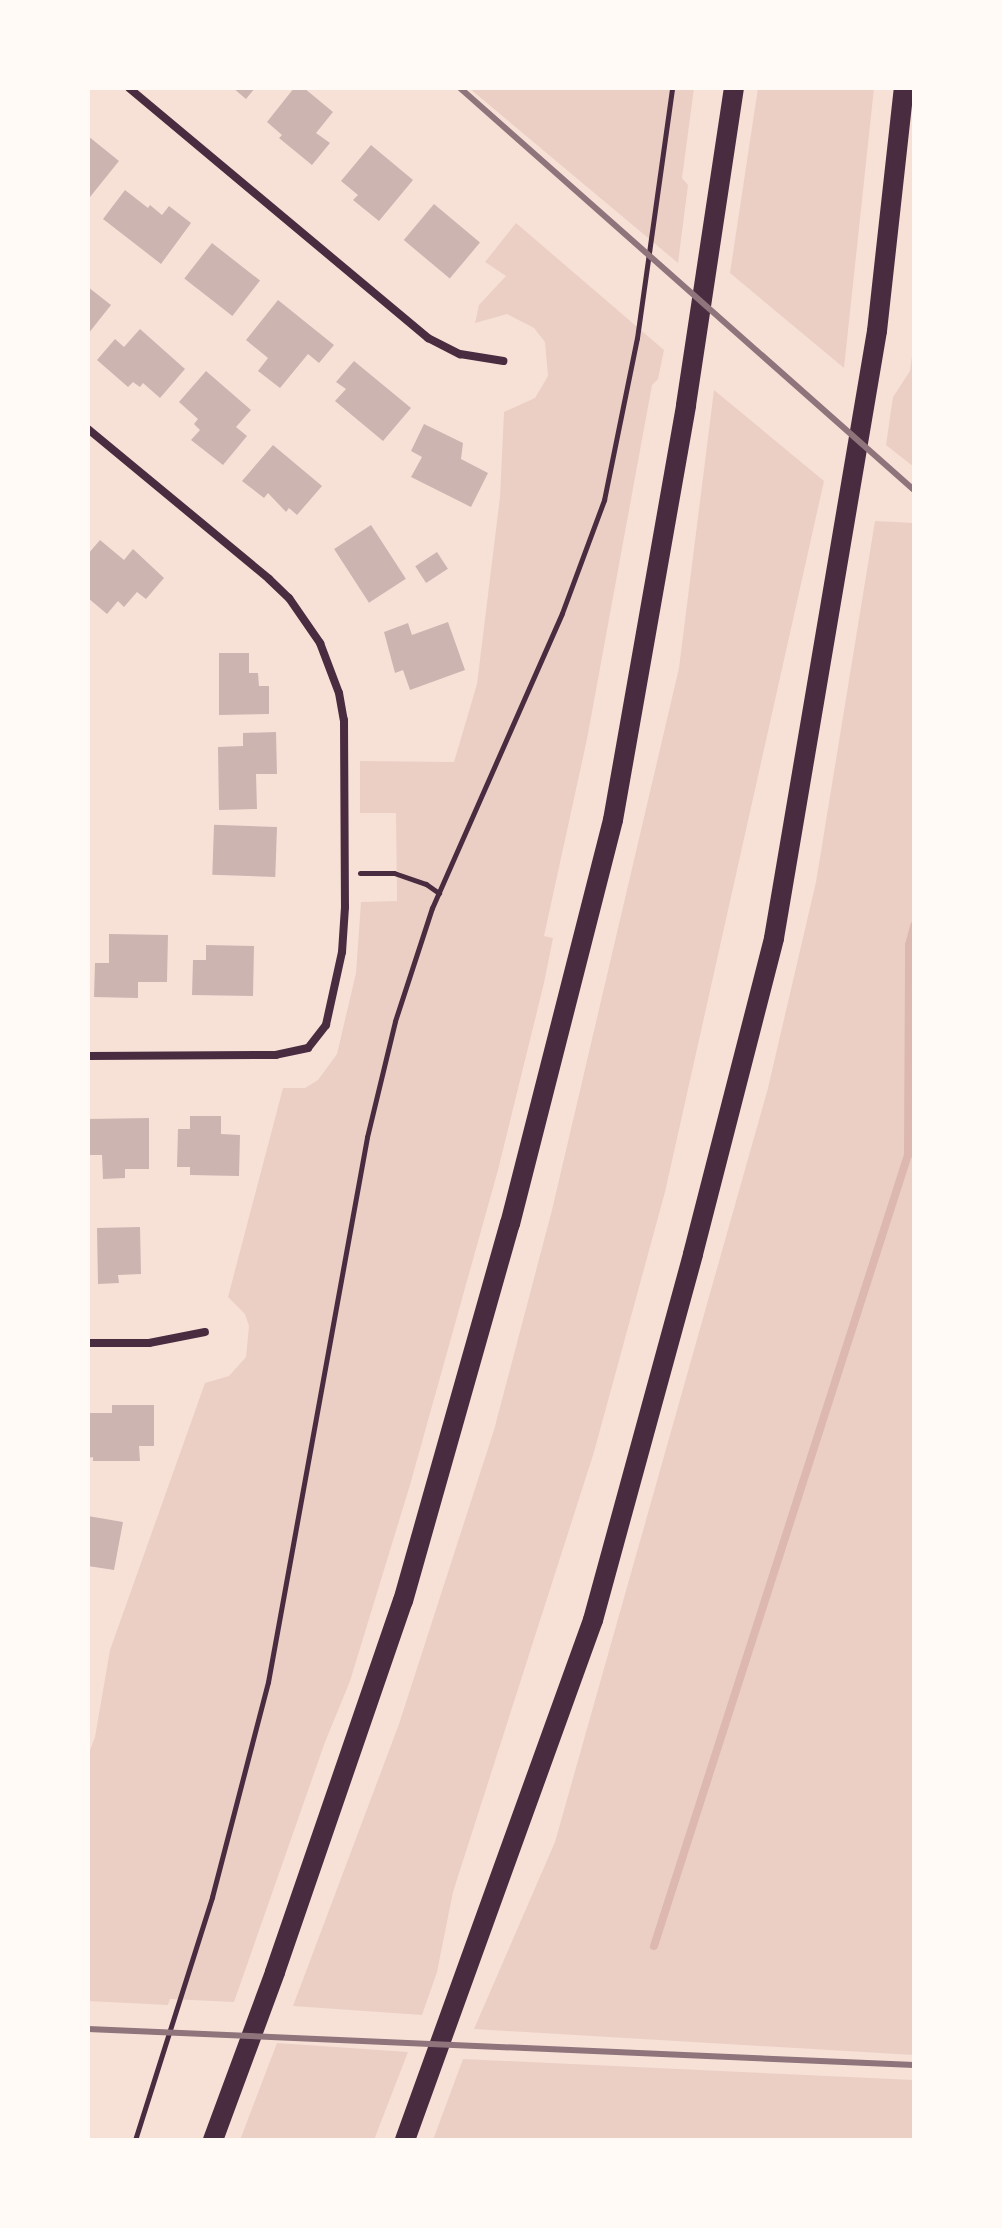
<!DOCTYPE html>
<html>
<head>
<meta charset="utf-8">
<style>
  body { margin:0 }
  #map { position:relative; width:1002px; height:2228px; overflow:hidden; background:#f7e1d7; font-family:Inter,sans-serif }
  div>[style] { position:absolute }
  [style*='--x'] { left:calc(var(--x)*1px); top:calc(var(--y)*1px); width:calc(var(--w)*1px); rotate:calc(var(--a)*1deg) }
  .green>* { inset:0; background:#ebcfc5 }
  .stream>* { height:8px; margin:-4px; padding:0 4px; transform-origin:4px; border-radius:4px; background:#dcb8b0 }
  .building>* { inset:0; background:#ccb4b1; transform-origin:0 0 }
  .path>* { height:5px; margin:-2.5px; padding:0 2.5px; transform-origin:2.5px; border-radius:2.5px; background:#4a2c40 }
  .minor>* { height:8px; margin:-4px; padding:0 4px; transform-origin:4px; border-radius:4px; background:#4a2c40 }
  .trunk>* { height:20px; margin:-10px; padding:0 10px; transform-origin:10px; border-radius:10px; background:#4a2c40 }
  .rail>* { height:6px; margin:-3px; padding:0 3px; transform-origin:3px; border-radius:3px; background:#8f747c }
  span { translate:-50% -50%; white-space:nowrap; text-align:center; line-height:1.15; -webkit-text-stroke:6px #fffaf5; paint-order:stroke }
  .frame { position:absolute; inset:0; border:90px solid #fffaf5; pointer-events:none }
</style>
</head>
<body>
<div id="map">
  <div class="green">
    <div style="clip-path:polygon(469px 88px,694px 88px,682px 178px,688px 185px,678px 263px)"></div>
    <div style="clip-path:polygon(758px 88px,874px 88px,844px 368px,730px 273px)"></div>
    <div style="clip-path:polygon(516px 223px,664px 350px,658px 379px,652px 385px,587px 739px,544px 936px,553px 938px,544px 983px,498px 1170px,410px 1485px,350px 1681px,325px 1742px,234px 2002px,170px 1999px,168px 2005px,88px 2001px,88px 1755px,95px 1737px,110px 1650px,205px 1383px,229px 1376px,246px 1357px,249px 1326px,245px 1314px,228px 1297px,283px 1088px,305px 1088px,318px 1080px,337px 1054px,356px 973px,361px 902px,397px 901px,396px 813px,360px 813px,360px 761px,454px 762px,477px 684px,500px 497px,504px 412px,535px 398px,548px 376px,545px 342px,534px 328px,507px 314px,475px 323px,479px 305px,506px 276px,485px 262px)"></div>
    <div style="clip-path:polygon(914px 341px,914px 467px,886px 445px,893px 397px,910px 371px)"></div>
    <div style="clip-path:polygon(714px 390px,824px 481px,665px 1192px,594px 1452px,453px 1892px,437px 1972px,422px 2015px,293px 2006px,399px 1724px,494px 1430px,552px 1210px,679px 668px)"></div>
    <div style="clip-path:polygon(875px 521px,914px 523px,914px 2055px,474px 2029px,555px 1842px,768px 1088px,816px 882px)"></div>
    <div style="clip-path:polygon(277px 2043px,408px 2052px,374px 2140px,240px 2140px)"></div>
    <div style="clip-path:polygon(463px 2059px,914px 2080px,914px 2140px,433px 2140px)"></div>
  </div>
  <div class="stream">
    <div style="--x:654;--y:1946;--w:831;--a:-72.2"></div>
    <div style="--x:908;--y:1155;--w:210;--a:-89.7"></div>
    <div style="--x:909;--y:945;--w:20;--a:-75"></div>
  </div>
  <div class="building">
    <div style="clip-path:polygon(233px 88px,255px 88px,246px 99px)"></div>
    <div style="clip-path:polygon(294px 88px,304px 88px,333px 112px,316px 133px,330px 143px,312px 165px,279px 138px,282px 135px,267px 122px)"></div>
    <div style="clip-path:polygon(88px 136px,119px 161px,90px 197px,88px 195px)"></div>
    <div style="clip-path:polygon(371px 145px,413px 180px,379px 221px,353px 200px,358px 195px,341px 181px)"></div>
    <div style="clip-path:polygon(125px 190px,148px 208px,150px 205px,162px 215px,169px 206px,191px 223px,161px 264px,103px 219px)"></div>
    <div style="left:434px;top:204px;width:60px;height:47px;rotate:40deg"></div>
    <div style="left:212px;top:243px;width:61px;height:45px;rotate:38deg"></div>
    <div style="clip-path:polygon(88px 287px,111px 305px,88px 334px)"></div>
    <div style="clip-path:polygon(278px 300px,334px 345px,319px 363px,308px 354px,280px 388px,258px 371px,268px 358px,246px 340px)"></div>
    <div style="clip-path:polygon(140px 329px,185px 369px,160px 398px,143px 383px,140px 387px,133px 382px,128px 387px,97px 360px,115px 339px,124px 347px)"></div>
    <div style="clip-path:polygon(354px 361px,411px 408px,383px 441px,335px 401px,346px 389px,336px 382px)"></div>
    <div style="clip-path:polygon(206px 371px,251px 410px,236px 427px,247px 436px,223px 465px,191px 440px,200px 430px,194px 424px,198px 419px,179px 402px)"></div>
    <div style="clip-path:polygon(424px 424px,463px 443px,461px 459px,488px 473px,471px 507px,411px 477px,422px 457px,411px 451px)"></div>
    <div style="clip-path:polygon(273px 445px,322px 486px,297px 515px,289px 508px,286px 512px,268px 493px,264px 498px,242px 481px)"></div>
    <div style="left:371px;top:525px;width:64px;height:44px;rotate:57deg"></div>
    <div style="clip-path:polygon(100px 540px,124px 560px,133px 549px,164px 578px,146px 599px,137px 592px,124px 607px,118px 601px,107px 614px,88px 598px,88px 554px)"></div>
    <div style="left:437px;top:552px;width:20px;height:26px;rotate:57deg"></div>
    <div style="clip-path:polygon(448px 622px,465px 670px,410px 690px,403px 670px,395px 673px,384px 632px,408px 623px,412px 635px)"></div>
    <div style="clip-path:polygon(219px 653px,249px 653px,249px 673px,258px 673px,259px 686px,269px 686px,269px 714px,219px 715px)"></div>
    <div style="clip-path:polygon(276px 732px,277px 774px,256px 774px,257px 809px,219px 810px,218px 747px,243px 746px,243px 733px)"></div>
    <div style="left:277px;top:827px;width:50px;height:63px;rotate:92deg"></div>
    <div style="clip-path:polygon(109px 934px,168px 935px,167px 982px,138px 982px,138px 998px,94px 997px,95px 963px,109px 963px)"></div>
    <div style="clip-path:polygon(206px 945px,254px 946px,253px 996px,192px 995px,193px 960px,206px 960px)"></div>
    <div style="clip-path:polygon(190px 1116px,221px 1116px,221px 1134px,240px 1135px,239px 1176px,190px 1175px,190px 1167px,177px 1167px,178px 1129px,190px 1129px)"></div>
    <div style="clip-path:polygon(149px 1118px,149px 1169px,125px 1169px,125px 1178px,103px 1179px,102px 1155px,88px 1155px,88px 1119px)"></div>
    <div style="clip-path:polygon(140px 1227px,141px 1274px,118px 1275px,119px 1283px,98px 1284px,97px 1228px)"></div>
    <div style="clip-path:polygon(112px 1405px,154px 1405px,154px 1446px,139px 1446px,140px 1461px,93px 1461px,93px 1457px,88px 1458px,88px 1413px,112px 1413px)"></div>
    <div style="clip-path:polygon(88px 1516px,123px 1522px,114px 1570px,88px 1566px)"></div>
  </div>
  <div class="path">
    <div style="--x:360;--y:873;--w:34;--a:0"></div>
    <div style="--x:394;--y:873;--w:34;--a:19"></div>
    <div style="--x:426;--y:884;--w:16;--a:35"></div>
    <div style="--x:135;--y:2140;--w:255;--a:-72.4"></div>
    <div style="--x:212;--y:1897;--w:222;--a:-75.4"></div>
    <div style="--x:268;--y:1682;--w:554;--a:-79.7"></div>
    <div style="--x:367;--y:1137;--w:119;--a:-76.4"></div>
    <div style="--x:395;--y:1021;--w:119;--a:-71.9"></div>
    <div style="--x:432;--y:908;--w:322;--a:-66.2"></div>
    <div style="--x:562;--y:613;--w:121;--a:-69.6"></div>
    <div style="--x:604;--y:500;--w:165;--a:-78.5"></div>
    <div style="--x:637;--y:338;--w:252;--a:-82"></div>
  </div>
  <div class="minor">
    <div style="--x:129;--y:88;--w:390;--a:39.9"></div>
    <div style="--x:428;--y:338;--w:36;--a:27"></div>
    <div style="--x:460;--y:354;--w:44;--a:9.2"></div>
    <div style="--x:88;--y:429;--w:235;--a:39.6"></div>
    <div style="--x:269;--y:579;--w:28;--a:44"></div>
    <div style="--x:289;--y:598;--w:55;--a:55.4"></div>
    <div style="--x:320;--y:643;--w:53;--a:69.2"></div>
    <div style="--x:339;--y:693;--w:27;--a:80"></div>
    <div style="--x:344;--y:720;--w:187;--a:89.7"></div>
    <div style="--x:345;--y:907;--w:45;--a:93.8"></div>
    <div style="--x:342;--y:952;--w:75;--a:102.4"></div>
    <div style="--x:326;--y:1025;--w:29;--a:128"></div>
    <div style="--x:308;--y:1048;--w:33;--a:168"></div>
    <div style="--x:276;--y:1055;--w:188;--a:179.7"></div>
    <div style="--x:88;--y:1343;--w:61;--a:0"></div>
    <div style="--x:149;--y:1343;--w:57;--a:-11.1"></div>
  </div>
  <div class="trunk">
    <div style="--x:213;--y:2140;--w:179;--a:-69.7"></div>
    <div style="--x:275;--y:1972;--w:392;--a:-71"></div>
    <div style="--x:403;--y:1601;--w:392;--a:-74.2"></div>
    <div style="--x:510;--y:1224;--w:417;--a:-75.7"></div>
    <div style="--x:613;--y:820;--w:421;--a:-80"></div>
    <div style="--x:686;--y:405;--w:321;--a:-81.4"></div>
    <div style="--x:405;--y:2140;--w:553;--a:-70.12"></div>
    <div style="--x:593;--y:1620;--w:379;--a:-74.7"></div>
    <div style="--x:693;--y:1254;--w:326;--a:-75.6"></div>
    <div style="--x:774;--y:938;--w:616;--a:-80.37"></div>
    <div style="--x:877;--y:331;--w:244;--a:-83.7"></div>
  </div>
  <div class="rail">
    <div style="--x:460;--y:88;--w:606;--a:41.52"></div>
    <div style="--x:88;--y:2029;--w:827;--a:2.5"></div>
  </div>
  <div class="frame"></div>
</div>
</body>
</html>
